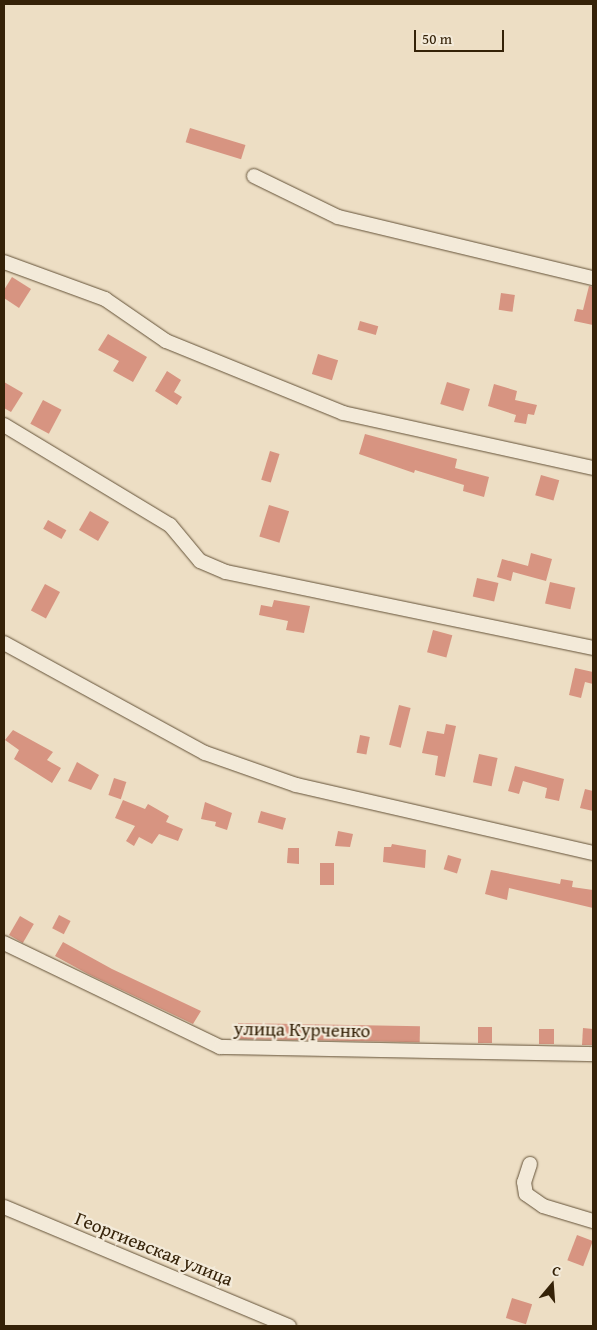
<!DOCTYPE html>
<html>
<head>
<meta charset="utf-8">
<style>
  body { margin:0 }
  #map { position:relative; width:597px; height:1330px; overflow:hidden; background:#eddec4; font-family:"Gentium Book Plus",serif }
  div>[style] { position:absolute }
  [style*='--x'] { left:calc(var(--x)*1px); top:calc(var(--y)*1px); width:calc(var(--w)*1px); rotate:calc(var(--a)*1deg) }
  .building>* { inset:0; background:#d79481; transform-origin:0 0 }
  .roads { filter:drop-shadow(0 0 1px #635137) drop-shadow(0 0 1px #635137) }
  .minor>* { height:14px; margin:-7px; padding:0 7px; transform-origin:7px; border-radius:7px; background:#f3ead9 }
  span { translate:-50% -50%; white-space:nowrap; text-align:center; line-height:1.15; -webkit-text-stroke:4.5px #f3ead9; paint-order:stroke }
  .street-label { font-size:19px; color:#352208 }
  .frame { position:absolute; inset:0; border:5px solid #352208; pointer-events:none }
  .north { position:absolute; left:527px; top:1260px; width:50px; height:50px; -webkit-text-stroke:4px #f3ead9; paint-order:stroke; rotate:18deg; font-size:14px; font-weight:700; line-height:20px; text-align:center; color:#352208 }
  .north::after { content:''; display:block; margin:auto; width:18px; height:22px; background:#352208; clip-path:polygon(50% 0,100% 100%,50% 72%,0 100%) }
  .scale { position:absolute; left:414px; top:30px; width:90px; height:22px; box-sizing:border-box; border:2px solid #352208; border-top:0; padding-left:6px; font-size:15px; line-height:18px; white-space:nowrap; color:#352208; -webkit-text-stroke:4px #f3ead9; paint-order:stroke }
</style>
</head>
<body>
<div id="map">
  <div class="building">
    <div style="left:190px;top:128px;width:58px;height:15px;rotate:17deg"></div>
    <div style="clip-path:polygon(12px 277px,31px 289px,19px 308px,4px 298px,4px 290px)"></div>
    <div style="clip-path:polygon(589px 286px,593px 287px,593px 325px,574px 321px,577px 309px,583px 310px)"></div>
    <div style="left:501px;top:293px;width:14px;height:17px;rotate:8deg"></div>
    <div style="left:360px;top:321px;width:19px;height:9px;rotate:16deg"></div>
    <div style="clip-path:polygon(108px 334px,147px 357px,133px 382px,113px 371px,119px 361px,98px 350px)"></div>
    <div style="left:318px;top:354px;width:21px;height:21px;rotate:17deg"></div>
    <div style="clip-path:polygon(167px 371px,181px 380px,174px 392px,182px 397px,177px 405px,155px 391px)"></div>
    <div style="clip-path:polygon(4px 382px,23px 393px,11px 412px,4px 408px)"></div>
    <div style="left:447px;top:382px;width:24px;height:23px;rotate:17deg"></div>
    <div style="clip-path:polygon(494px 384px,517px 391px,515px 400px,537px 405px,534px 415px,528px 414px,526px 424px,514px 422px,516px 415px,488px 406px)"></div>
    <div style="left:43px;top:400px;width:21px;height:27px;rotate:28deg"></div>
    <div style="clip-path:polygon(365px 434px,457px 459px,455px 468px,489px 477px,484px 497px,463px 491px,464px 485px,415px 470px,414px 473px,359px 454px)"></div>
    <div style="left:270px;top:451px;width:10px;height:30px;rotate:17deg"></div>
    <div style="left:541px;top:475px;width:19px;height:21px;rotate:16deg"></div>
    <div style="left:269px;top:505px;width:21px;height:33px;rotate:17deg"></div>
    <div style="left:90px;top:511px;width:22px;height:22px;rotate:30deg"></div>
    <div style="left:48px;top:520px;width:21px;height:10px;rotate:29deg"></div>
    <div style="clip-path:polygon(531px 553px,552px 559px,546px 581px,513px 572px,511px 581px,497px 577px,502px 559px,528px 566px)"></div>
    <div style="left:477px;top:578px;width:22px;height:19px;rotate:13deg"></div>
    <div style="left:550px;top:582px;width:26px;height:22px;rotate:13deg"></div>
    <div style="left:45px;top:584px;width:17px;height:30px;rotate:28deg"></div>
    <div style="clip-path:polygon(274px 600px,310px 606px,304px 633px,286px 630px,288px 621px,259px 615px,261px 605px,272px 607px)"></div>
    <div style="left:433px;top:630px;width:20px;height:23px;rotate:15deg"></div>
    <div style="clip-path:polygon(575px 668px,593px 672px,593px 684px,585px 682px,581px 698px,569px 695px)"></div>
    <div style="left:399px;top:705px;width:12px;height:41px;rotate:14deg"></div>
    <div style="clip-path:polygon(446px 724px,456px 726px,445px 777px,435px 775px,438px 756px,422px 753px,427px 731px,444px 734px)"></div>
    <div style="clip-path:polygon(13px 730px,53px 752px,47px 760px,61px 768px,52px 783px,14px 759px,19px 750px,5px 740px)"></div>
    <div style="left:360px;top:735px;width:10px;height:18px;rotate:11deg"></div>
    <div style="left:479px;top:754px;width:19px;height:29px;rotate:12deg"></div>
    <div style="clip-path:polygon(77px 762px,99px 775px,91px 790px,68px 781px)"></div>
    <div style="clip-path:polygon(515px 766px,564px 779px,559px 801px,545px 798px,547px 788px,523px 781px,519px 794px,508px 791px)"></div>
    <div style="left:114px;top:778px;width:13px;height:18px;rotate:18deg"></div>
    <div style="clip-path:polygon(585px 789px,593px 791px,593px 811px,580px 808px)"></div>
    <div style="clip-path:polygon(123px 800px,145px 809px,148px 804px,169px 816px,166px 822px,183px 829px,178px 841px,159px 834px,152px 844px,139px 837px,134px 846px,126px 841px,135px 826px,115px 818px)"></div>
    <div style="clip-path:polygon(205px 802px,232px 813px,227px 830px,215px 826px,216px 822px,201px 819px)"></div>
    <div style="left:261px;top:811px;width:26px;height:12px;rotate:16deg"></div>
    <div style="clip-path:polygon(338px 831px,353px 834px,350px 847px,335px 846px)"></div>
    <div style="clip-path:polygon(392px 844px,426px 850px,425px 868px,383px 862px,384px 847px,391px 847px)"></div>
    <div style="clip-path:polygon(288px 848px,299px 848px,299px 864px,287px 863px)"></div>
    <div style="left:448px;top:855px;width:14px;height:15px;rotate:17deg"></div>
    <div style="left:320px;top:863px;width:14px;height:22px"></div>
    <div style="clip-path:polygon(491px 870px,560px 884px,561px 879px,573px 881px,572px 887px,593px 890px,593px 908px,509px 888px,507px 900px,485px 894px)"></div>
    <div style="left:59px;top:915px;width:13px;height:15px;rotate:27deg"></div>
    <div style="left:20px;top:916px;width:16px;height:22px;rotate:30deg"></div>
    <div style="clip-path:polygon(63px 942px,112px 969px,201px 1011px,193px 1024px,88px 974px,55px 956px)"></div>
    <div style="left:238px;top:1023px;width:182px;height:16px;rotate:1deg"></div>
    <div style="left:478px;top:1027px;width:14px;height:16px"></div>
    <div style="clip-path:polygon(583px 1028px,593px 1029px,593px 1045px,582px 1045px)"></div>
    <div style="left:539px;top:1029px;width:15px;height:15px"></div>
    <div style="left:577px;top:1235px;width:17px;height:27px;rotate:21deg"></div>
    <div style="left:512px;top:1298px;width:21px;height:21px;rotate:17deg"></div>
  </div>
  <div class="roads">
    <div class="minor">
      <div style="--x:254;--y:176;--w:93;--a:26"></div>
      <div style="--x:338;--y:217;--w:262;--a:13.5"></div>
      <div style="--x:4;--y:262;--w:108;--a:20.1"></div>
      <div style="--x:105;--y:299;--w:74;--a:34.5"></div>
      <div style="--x:166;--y:341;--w:191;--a:22.1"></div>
      <div style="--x:343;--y:413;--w:256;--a:12.4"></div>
      <div style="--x:4;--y:425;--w:194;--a:31.1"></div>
      <div style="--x:170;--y:525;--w:47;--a:50.2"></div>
      <div style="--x:200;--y:561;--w:28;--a:23"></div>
      <div style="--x:226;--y:572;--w:375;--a:11.7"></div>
      <div style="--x:4;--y:643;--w:229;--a:28.7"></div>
      <div style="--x:205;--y:753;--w:96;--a:19.4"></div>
      <div style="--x:296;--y:785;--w:305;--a:12.9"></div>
      <div style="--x:4;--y:943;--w:240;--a:25.7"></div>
      <div style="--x:220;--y:1047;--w:373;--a:1.1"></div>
      <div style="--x:530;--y:1164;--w:19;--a:108"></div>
      <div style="--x:524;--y:1182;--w:12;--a:81"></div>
      <div style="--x:526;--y:1194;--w:21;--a:35"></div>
      <div style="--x:543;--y:1206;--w:52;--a:16.7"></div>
      <div style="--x:4;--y:1207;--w:309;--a:22.7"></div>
    </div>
  </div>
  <div class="street-label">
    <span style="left:302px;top:1030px;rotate:1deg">улица Курченко</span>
    <span style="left:154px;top:1249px;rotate:22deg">Георгиевская улица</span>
  </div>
  <div class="frame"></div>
  <div class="north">С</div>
  <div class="scale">50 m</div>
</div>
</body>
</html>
